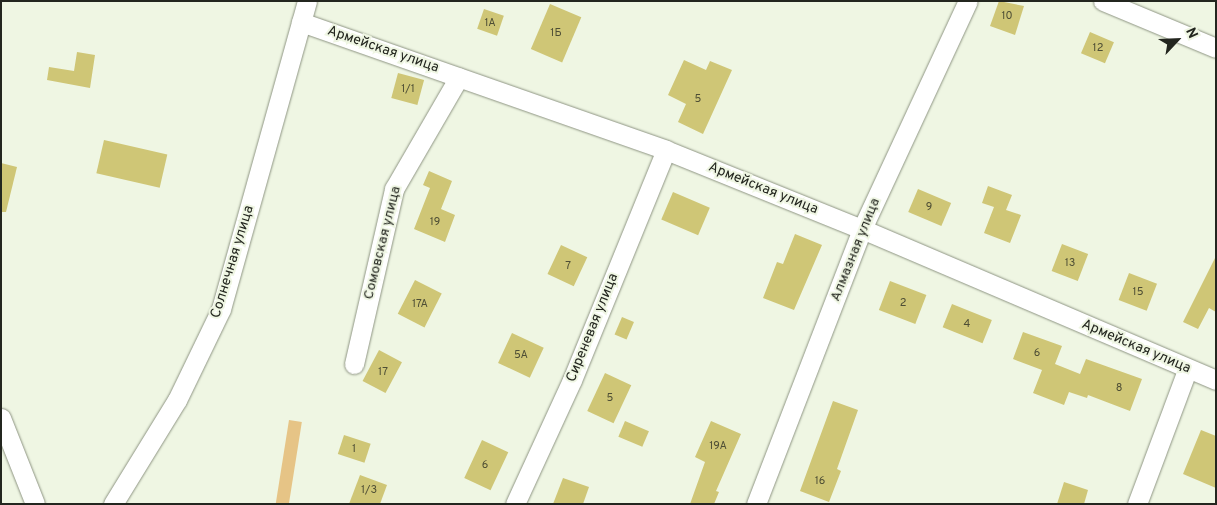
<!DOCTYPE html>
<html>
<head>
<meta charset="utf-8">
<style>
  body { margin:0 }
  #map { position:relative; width:1217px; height:505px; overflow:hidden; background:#eff6e3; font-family:Overpass,sans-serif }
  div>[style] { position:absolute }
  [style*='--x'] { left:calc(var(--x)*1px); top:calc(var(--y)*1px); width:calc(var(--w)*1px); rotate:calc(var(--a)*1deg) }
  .green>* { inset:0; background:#e6c486; transform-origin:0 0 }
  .building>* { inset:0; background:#cfc676; transform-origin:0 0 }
  .roads { filter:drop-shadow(0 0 1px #8e9583) drop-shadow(0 0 1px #8e9583) }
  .minor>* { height:19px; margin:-9.5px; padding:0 9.5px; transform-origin:9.5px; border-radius:9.5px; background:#fff }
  span { translate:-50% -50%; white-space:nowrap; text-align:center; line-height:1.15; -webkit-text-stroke:4px #eff6e3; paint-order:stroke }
  .number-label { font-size:11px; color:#4e4e35 }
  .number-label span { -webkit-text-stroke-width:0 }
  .street-label { font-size:14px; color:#23261f }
  .frame { position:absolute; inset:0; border:2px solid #23261f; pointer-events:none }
  .north { position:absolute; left:1152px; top:15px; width:50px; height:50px; -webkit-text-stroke:4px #eff6e3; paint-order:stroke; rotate:65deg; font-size:14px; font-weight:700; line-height:20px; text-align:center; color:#23261f }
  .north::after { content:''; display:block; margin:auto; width:18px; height:22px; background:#23261f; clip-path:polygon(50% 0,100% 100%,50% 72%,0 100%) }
</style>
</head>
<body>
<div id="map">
  <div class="green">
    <div style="left:289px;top:420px;width:13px;height:85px;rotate:9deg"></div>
  </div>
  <div class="building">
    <div style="clip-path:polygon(999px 1px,1024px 6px,1015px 35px,990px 26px)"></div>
    <div style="left:550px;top:4px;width:34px;height:49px;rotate:23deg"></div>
    <div style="left:484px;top:9px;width:21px;height:21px;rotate:19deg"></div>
    <div style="left:1090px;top:32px;width:26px;height:23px;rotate:23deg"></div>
    <div style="clip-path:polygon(77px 52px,95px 55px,90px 88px,47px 80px,49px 67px,74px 71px)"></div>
    <div style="clip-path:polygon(684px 60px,706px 70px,710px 61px,732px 70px,703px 134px,678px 122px,686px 104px,668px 95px)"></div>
    <div style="left:398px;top:73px;width:27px;height:26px;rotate:15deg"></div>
    <div style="left:104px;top:140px;width:65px;height:34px;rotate:13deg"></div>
    <div style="clip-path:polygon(1px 163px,17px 167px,6px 212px,1px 212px)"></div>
    <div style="clip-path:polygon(429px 171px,452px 181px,441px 209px,455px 215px,445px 242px,414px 229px,430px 188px,423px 185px)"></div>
    <div style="clip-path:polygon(988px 186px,1012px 195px,1006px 210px,1021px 215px,1010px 243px,984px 233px,994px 207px,982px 203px)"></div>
    <div style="left:918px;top:189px;width:36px;height:25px;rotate:23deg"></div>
    <div style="left:673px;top:192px;width:40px;height:30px;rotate:23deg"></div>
    <div style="clip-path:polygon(795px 234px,822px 245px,794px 310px,763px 298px,777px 262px,783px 264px)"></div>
    <div style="left:1062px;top:244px;width:28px;height:29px;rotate:21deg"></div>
    <div style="left:561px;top:245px;width:29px;height:32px;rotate:25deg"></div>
    <div style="clip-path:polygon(1216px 256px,1216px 312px,1209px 308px,1198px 329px,1183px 322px)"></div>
    <div style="left:1129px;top:273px;width:30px;height:29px;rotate:21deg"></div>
    <div style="left:415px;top:280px;width:30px;height:38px;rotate:27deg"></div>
    <div style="left:890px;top:281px;width:39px;height:31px;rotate:21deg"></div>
    <div style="left:952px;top:304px;width:43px;height:25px;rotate:22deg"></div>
    <div style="left:622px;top:317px;width:13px;height:19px;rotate:23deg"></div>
    <div style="clip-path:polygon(1023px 332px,1062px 346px,1055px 364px,1080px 374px,1086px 359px,1142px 379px,1130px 411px,1088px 395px,1087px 398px,1069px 392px,1064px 405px,1033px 393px,1042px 370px,1013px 359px)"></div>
    <div style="left:512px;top:333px;width:35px;height:33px;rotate:25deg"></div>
    <div style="left:379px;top:350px;width:26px;height:35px;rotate:28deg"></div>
    <div style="left:605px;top:373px;width:29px;height:42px;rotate:25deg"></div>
    <div style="clip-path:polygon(833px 401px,858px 410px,837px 469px,841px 471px,829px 502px,800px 491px)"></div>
    <div style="left:625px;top:421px;width:26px;height:17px;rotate:23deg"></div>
    <div style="clip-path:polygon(711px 421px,741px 434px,716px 491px,719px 492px,714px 504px,690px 504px,705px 462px,695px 457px)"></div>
    <div style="clip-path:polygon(1201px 430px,1216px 436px,1216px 488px,1183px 474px)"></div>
    <div style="left:344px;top:435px;width:28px;height:20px;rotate:18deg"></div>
    <div style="left:482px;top:440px;width:29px;height:42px;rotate:25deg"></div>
    <div style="clip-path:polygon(360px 475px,387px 485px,380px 504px,349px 504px)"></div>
    <div style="clip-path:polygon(563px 478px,589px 487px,583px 504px,553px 504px)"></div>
    <div style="clip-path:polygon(1064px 482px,1088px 490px,1084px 504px,1057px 504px)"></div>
  </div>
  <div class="roads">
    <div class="minor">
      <div style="--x:1103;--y:1;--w:122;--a:22.6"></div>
      <div style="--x:301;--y:22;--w:387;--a:19.3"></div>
      <div style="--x:666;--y:150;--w:211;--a:22"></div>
      <div style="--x:862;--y:229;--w:385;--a:23.1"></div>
      <div style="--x:354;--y:364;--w:180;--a:-77.1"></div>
      <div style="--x:394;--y:189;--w:129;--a:-59.9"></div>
      <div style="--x:1;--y:418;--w:92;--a:68.4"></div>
      <div style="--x:113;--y:504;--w:122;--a:-58.4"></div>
      <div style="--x:177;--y:400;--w:101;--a:-64.2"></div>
      <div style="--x:221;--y:309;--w:320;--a:-74.4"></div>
      <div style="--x:515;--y:504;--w:136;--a:-65.3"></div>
      <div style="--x:572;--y:380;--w:248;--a:-67.8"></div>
      <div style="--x:756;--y:504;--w:295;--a:-68.9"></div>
      <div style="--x:862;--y:229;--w:251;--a:-65.1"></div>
      <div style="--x:1137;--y:504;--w:143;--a:-69.5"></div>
    </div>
  </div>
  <div class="number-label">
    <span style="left:1007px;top:16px">10</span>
    <span style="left:490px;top:23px">1А</span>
    <span style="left:556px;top:33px">1Б</span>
    <span style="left:1098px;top:48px">12</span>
    <span style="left:408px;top:89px">1/1</span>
    <span style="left:698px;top:99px">5</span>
    <span style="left:929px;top:207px">9</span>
    <span style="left:435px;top:222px">19</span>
    <span style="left:1070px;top:263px">13</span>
    <span style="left:568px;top:266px">7</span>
    <span style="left:1138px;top:292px">15</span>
    <span style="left:903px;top:303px">2</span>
    <span style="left:420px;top:304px">17А</span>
    <span style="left:967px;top:324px">4</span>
    <span style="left:1037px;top:353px">6</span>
    <span style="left:521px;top:355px">5А</span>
    <span style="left:383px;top:372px">17</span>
    <span style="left:1119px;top:388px">8</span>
    <span style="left:610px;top:398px">5</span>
    <span style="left:718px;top:446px">19А</span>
    <span style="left:354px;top:449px">1</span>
    <span style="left:485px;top:465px">6</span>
    <span style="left:820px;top:481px">16</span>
    <span style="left:369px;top:490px">1/3</span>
  </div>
  <div class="street-label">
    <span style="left:383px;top:50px;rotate:19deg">Армейская улица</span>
    <span style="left:763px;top:189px;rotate:22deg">Армейская улица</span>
    <span style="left:383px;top:243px;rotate:-76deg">Сомовская улица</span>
    <span style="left:856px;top:250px;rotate:-68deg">Алмазная улица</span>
    <span style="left:233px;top:262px;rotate:-73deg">Солнечная улица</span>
    <span style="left:593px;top:328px;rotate:-68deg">Сиреневая улица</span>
    <span style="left:1136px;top:347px;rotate:23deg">Армейская улица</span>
  </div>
  <div class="frame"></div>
  <div class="north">N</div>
</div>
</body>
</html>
